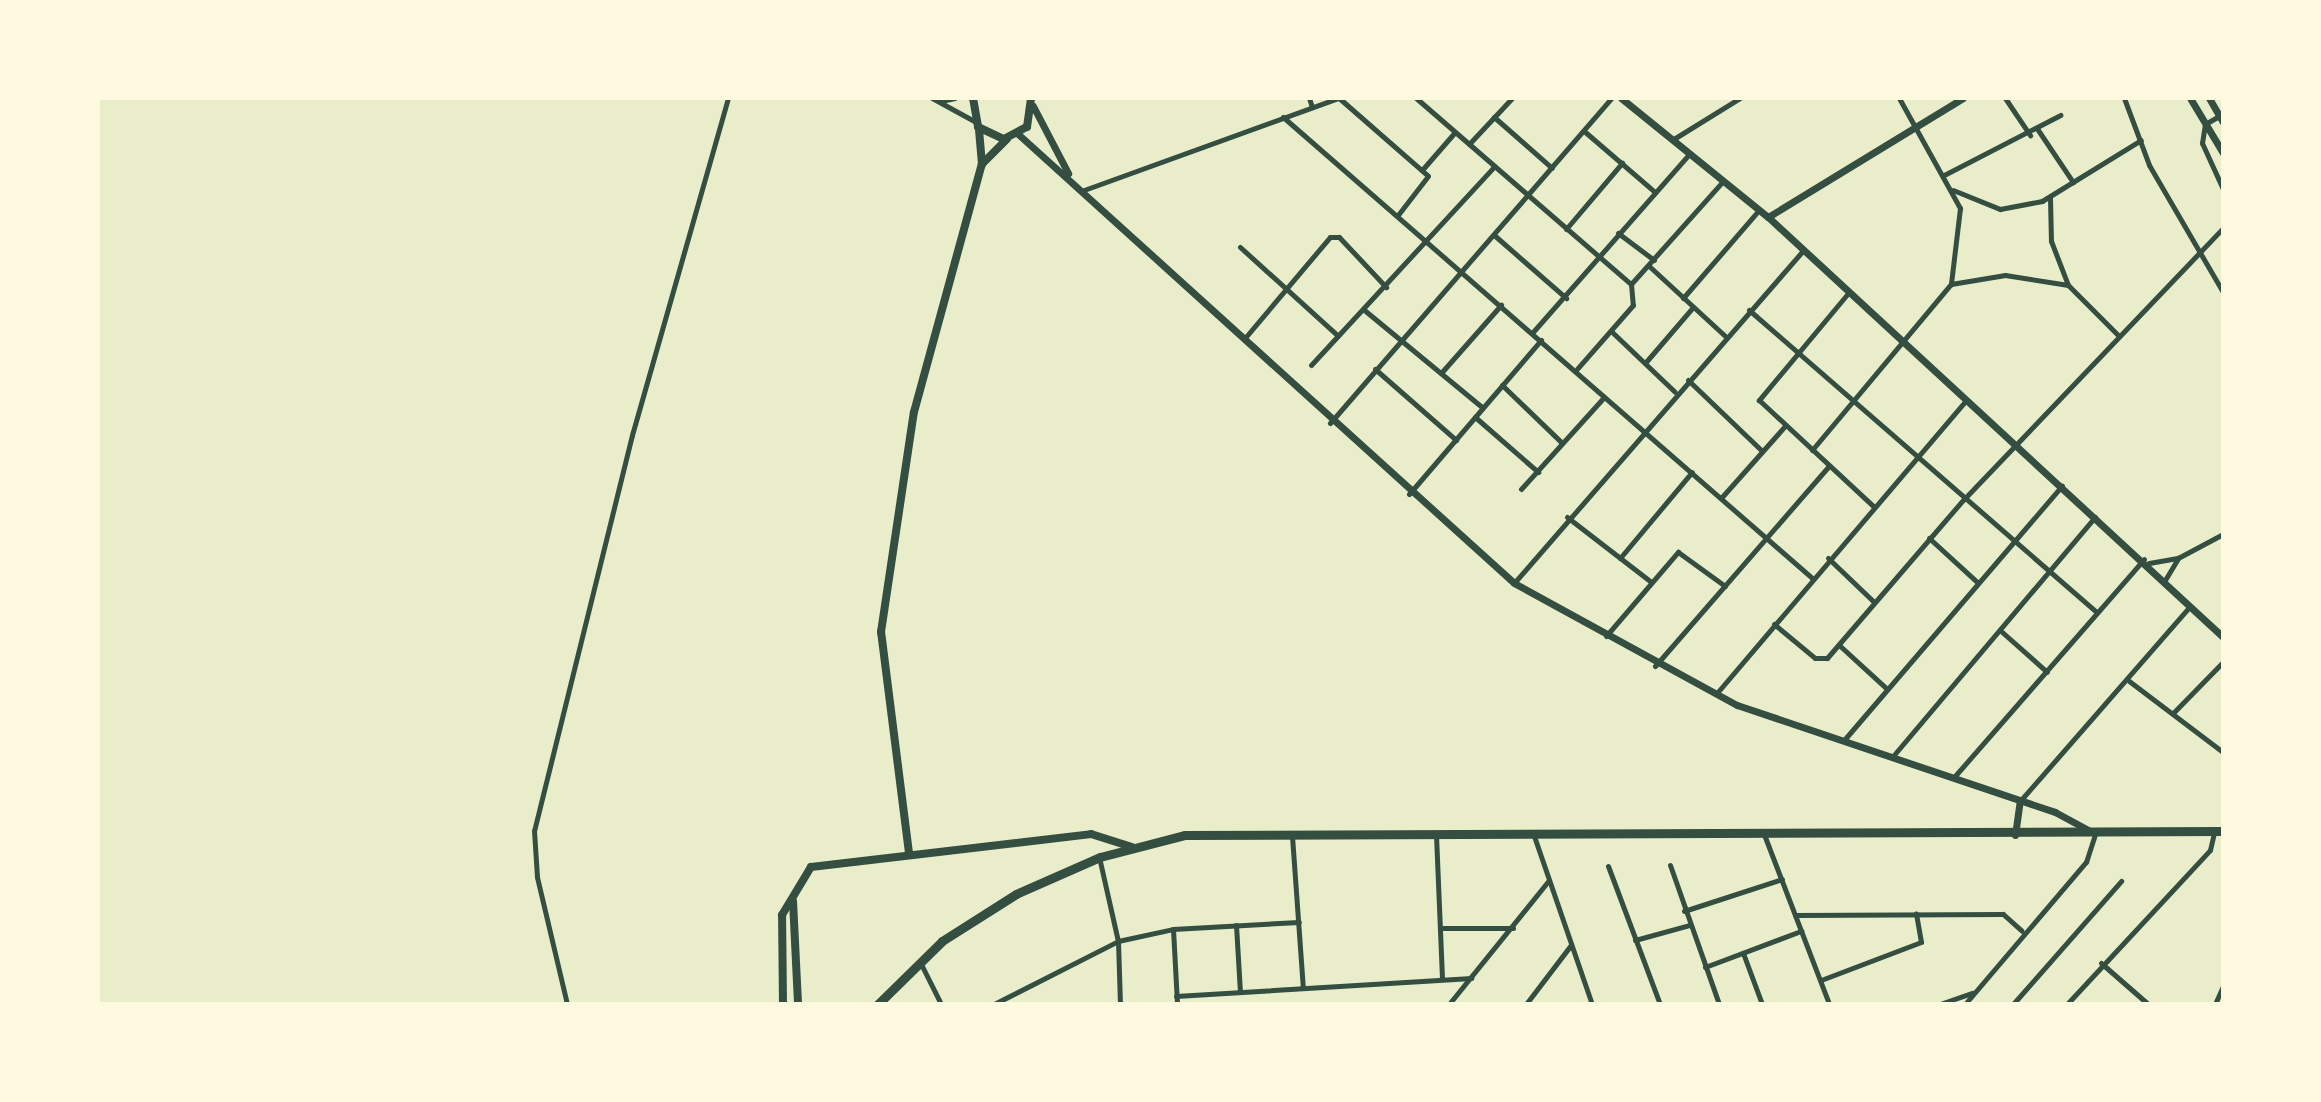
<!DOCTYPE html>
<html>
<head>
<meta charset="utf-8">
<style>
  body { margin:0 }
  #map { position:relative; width:2321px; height:1102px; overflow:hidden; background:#e9edc9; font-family:Mulish,sans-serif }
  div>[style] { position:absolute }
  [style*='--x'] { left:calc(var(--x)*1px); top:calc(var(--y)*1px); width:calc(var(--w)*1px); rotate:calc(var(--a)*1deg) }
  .minor>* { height:5px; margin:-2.5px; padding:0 2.5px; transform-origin:2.5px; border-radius:2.5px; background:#344e41 }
  .tertiary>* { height:7px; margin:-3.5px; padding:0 3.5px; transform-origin:3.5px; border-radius:3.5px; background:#344e41 }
  .secondary>* { height:8px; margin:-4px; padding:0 4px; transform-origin:4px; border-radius:4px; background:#344e41 }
  .primary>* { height:9px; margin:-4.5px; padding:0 4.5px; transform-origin:4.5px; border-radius:4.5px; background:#344e41 }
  span { translate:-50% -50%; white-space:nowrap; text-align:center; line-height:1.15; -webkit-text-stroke:6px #fefae0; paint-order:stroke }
  .frame { position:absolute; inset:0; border:100px solid #fefae0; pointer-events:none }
</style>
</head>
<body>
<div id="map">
  <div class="minor">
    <div style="--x:932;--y:98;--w:48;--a:28.7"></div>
    <div style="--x:1309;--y:98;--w:9;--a:72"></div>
    <div style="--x:1339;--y:98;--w:118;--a:41.2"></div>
    <div style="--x:1428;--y:176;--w:49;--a:127.6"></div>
    <div style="--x:1416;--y:98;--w:284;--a:40.9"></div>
    <div style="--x:1631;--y:284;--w:21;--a:85"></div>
    <div style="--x:1633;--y:305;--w:85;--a:131.2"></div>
    <div style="--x:1899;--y:98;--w:126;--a:61"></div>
    <div style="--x:1960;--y:208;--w:77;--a:96.8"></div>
    <div style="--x:2005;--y:98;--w:45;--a:56"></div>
    <div style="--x:2124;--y:98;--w:72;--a:69.5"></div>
    <div style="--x:2149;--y:165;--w:147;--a:59.8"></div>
    <div style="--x:941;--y:101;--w:14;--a:-12"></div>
    <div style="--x:2219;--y:116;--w:16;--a:150"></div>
    <div style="--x:2205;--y:124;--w:19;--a:99"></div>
    <div style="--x:2202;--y:143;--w:51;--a:65.5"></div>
    <div style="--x:1283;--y:117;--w:702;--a:41.07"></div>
    <div style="--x:1494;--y:117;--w:77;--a:41.3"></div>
    <div style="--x:2038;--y:130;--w:63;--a:56.1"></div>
    <div style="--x:1584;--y:131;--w:94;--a:40.7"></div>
    <div style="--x:1672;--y:140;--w:80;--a:-31.7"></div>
    <div style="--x:1469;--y:144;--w:63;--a:-46.9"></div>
    <div style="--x:1422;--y:170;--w:50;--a:-49"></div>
    <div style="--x:1944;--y:175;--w:131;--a:-27.3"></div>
    <div style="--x:1084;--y:190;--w:270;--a:-19.9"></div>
    <div style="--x:1953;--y:190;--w:51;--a:22"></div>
    <div style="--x:2000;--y:209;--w:43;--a:-10.8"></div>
    <div style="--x:2042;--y:201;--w:116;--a:-31.6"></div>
    <div style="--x:2050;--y:198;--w:43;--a:88.7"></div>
    <div style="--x:2051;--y:241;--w:47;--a:68.9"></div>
    <div style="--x:2068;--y:285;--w:72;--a:45"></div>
    <div style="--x:1566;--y:229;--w:87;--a:-49.7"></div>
    <div style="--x:1618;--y:233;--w:45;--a:36.9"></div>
    <div style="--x:1494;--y:235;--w:96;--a:41.2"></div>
    <div style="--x:1240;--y:247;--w:132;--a:42.2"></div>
    <div style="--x:1649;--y:266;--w:103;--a:42.6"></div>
    <div style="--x:1631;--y:284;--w:138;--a:-48.2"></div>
    <div style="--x:1849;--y:292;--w:141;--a:129.8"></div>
    <div style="--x:1759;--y:400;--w:156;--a:42.9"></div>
    <div style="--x:1683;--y:298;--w:116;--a:-49.2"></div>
    <div style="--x:1363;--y:309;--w:154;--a:39.5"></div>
    <div style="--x:1749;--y:310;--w:461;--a:41"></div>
    <div style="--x:1611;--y:331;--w:88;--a:43.6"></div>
    <div style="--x:1532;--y:333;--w:238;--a:-48.7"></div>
    <div style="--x:1244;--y:339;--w:133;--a:-49.9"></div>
    <div style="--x:1330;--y:237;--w:9;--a:0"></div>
    <div style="--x:1339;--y:237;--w:69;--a:46.8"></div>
    <div style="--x:1645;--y:363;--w:74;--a:-49.4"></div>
    <div style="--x:1311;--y:365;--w:270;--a:-47.3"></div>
    <div style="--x:1375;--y:369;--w:108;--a:41.2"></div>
    <div style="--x:1441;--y:373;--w:91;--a:-48.6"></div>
    <div style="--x:1688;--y:380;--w:103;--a:43.8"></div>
    <div style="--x:1502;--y:385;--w:83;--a:44"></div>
    <div style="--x:1475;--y:417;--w:84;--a:41.1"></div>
    <div style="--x:1330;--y:423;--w:430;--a:-49.1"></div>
    <div style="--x:1812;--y:450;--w:217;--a:-50.1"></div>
    <div style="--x:1951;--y:284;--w:55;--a:-9.5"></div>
    <div style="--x:2005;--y:275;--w:64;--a:9"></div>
    <div style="--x:1521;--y:489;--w:124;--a:-47.9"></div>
    <div style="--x:1409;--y:494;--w:203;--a:-49.4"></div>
    <div style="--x:1721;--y:498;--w:96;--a:-48.4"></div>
    <div style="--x:1567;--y:517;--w:106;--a:37.7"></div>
    <div style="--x:1929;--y:538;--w:65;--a:42.5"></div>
    <div style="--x:1620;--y:558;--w:112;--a:-50.1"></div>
    <div style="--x:1828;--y:558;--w:64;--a:43.7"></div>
    <div style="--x:2149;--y:563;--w:29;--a:-10"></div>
    <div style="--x:2178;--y:558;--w:51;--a:-28.1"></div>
    <div style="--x:2165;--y:580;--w:26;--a:-59"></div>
    <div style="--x:1514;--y:583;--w:441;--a:-49"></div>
    <div style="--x:1774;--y:624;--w:53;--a:39.7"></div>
    <div style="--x:1815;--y:658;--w:12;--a:0"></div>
    <div style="--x:1827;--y:658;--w:210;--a:-49.3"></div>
    <div style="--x:1964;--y:499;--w:375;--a:-46.3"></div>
    <div style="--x:2002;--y:632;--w:60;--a:41.6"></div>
    <div style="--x:1606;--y:636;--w:111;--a:-49.4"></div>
    <div style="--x:1678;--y:552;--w:58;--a:35.9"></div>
    <div style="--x:1839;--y:645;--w:65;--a:42.5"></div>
    <div style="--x:1655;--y:666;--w:265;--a:-49"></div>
    <div style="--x:2129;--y:681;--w:118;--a:37.1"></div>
    <div style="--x:1716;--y:694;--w:386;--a:-49.6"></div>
    <div style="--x:2173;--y:713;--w:71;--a:-45.6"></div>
    <div style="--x:1844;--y:740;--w:335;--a:-49.4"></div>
    <div style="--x:1893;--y:756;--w:313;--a:-49.8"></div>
    <div style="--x:1954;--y:777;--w:289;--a:-48.9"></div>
    <div style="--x:2020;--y:801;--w:257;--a:-48.9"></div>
    <div style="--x:1436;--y:835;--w:144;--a:87.6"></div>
    <div style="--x:1292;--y:836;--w:152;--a:85.9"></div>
    <div style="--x:1534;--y:836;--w:178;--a:71"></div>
    <div style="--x:1765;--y:837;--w:179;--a:69"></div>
    <div style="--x:1099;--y:857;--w:86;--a:77.3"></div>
    <div style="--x:1118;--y:941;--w:63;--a:88.2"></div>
    <div style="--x:1670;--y:865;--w:147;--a:70.6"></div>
    <div style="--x:1608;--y:866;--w:147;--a:69.4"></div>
    <div style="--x:1684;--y:911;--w:103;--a:-18.1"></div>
    <div style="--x:1795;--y:915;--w:208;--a:-0.3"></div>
    <div style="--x:2003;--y:914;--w:25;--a:42"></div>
    <div style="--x:1236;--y:925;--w:67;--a:86.6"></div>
    <div style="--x:1440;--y:928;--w:73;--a:0"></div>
    <div style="--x:1173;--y:929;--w:75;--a:86.9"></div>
    <div style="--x:1635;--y:940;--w:57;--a:-15.3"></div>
    <div style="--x:1743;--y:953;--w:54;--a:69.6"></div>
    <div style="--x:920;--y:962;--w:47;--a:63.4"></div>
    <div style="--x:2101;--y:963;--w:62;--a:41.1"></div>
    <div style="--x:1705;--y:967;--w:103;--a:-20.6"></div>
    <div style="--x:1821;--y:980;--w:107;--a:-20.8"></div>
    <div style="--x:1921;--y:942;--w:29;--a:-100"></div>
    <div style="--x:1176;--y:996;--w:296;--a:-3.5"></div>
    <div style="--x:567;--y:1004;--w:130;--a:-103.3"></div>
    <div style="--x:537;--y:877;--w:46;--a:-93.7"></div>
    <div style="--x:534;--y:831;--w:408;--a:-76.1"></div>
    <div style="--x:632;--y:435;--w:350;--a:-74.1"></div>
    <div style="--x:994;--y:1004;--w:139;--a:-26.9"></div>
    <div style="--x:1118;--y:941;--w:56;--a:-12.3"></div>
    <div style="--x:1173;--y:929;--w:126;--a:-3.2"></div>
    <div style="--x:1449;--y:1004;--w:159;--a:-51.1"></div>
    <div style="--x:1526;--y:1004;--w:74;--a:-52.7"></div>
    <div style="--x:1940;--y:1004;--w:34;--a:-19"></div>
    <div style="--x:1965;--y:1004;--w:187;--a:-49.6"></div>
    <div style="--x:2086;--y:862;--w:29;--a:-72"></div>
    <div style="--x:2013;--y:1004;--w:164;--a:-48.7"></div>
    <div style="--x:2067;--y:1004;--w:210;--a:-47.1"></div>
    <div style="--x:2210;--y:850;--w:18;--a:-77"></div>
    <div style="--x:2215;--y:1004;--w:20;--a:-66"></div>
  </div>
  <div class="tertiary">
    <div style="--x:1621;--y:98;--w:189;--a:39"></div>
    <div style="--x:1768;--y:217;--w:619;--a:42.71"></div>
    <div style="--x:2190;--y:98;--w:64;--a:59"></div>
    <div style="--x:2209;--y:98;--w:28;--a:60"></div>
    <div style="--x:1033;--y:106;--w:76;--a:62.4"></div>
    <div style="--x:1018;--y:134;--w:669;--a:42.15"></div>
    <div style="--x:1514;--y:583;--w:254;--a:28.7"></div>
    <div style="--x:1737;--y:705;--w:336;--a:18.6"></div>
    <div style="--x:2055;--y:812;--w:42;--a:28.4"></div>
    <div style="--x:1768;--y:217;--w:228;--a:-31.4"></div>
    <div style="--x:2015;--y:835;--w:34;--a:-82"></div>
  </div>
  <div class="secondary">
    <div style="--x:973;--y:98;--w:29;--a:80"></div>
    <div style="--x:978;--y:127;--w:29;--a:25"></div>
    <div style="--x:1004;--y:139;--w:26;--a:-28"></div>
    <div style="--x:1027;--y:127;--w:29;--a:-82"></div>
    <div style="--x:982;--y:164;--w:35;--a:-45"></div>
    <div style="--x:909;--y:853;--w:223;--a:-97.2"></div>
    <div style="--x:881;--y:632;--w:222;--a:-81.5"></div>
    <div style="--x:914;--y:412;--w:257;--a:-74.7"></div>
    <div style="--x:982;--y:164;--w:36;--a:-95"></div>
    <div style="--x:793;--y:901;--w:103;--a:87.2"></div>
    <div style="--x:783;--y:1004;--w:89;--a:-90.6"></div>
    <div style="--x:782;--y:915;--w:56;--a:-58.9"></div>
    <div style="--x:811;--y:867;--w:282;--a:-6.7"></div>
    <div style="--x:1091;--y:834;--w:43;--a:17.6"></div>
  </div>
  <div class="primary">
    <div style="--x:878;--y:1004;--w:90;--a:-44.5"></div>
    <div style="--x:942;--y:941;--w:88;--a:-32.4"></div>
    <div style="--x:1016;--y:894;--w:92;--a:-23.8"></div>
    <div style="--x:1100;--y:857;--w:88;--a:-14.5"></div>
    <div style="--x:1185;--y:835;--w:1038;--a:-0.22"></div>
  </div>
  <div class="frame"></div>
</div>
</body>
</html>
